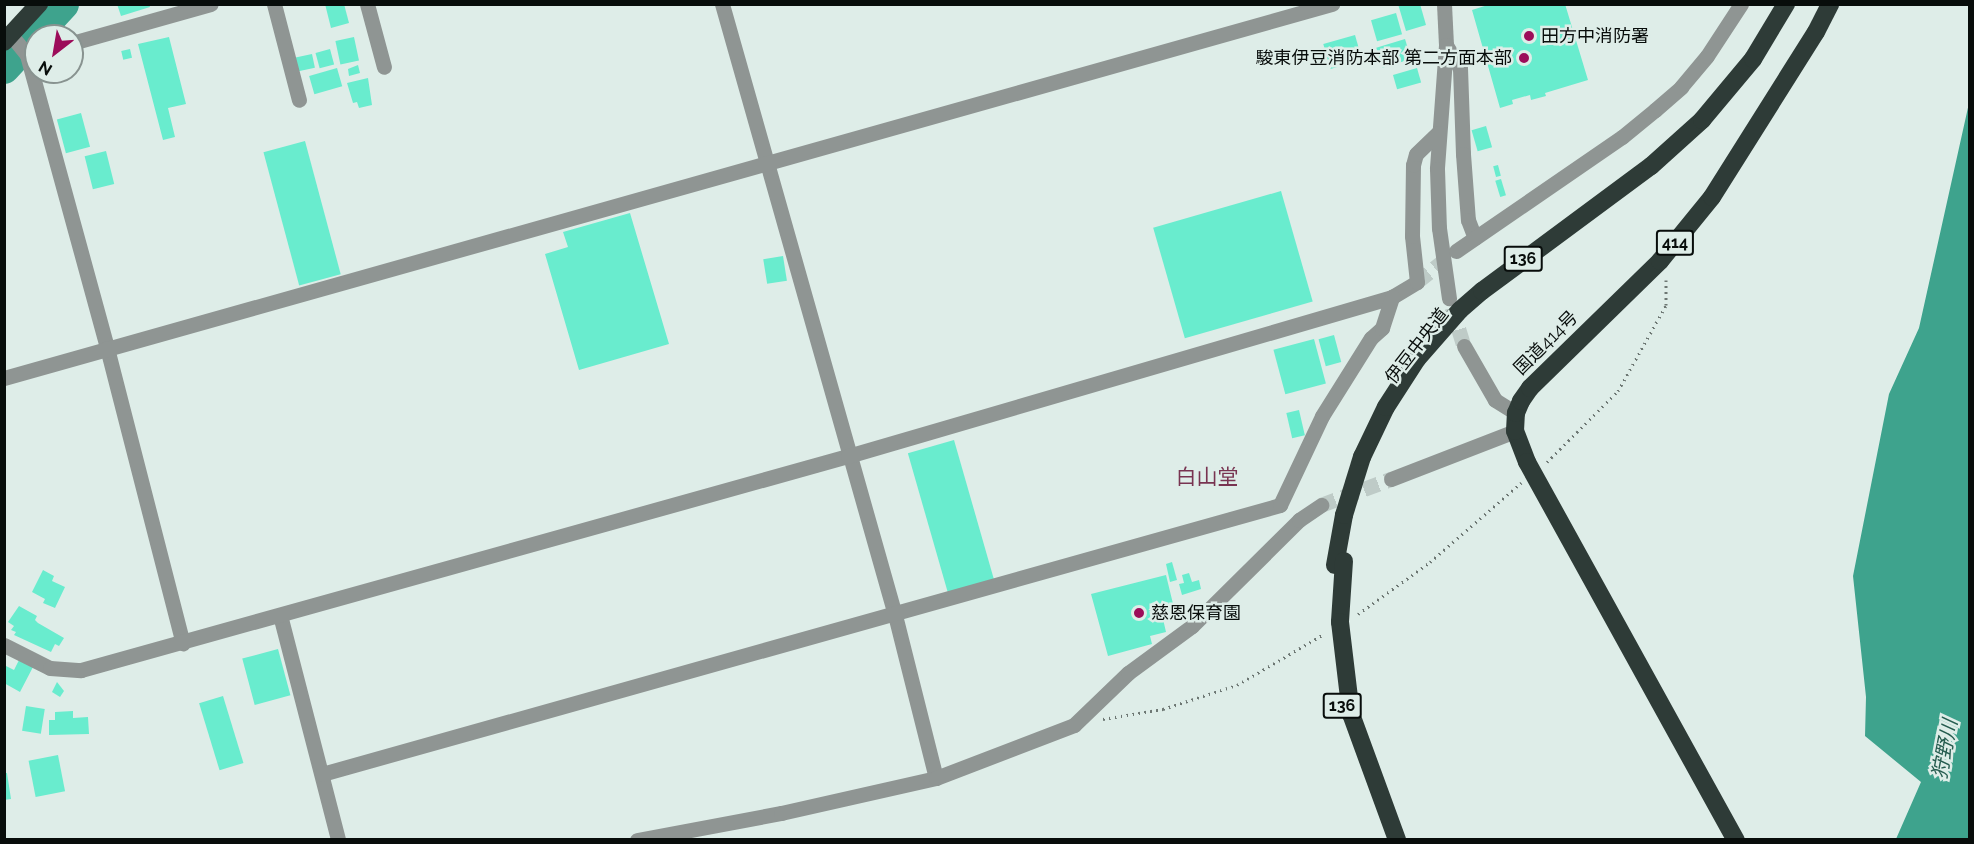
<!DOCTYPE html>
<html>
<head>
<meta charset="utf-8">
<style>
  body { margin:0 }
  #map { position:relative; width:1974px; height:844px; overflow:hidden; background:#deede8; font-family:Raleway,"Noto Sans JP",sans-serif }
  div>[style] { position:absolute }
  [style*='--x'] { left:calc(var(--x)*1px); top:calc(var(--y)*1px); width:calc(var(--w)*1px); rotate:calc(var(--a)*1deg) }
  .water>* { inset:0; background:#3ea38d }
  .river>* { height:32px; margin:-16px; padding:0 16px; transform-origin:16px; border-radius:16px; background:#3ea38d }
  .building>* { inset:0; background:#69ecce; transform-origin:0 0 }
  .minor-tunnel>* { height:15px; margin-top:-7.5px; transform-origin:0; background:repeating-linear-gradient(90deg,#becbc7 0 15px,transparent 0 23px) }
  .path>* { height:3px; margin-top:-1.5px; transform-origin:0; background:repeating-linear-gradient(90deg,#6d7773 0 1.5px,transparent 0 6px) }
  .minor>* { height:15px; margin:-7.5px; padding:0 7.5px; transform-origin:7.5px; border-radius:7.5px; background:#8f9593 }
  .highway>* { height:18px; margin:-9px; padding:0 9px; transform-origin:9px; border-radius:9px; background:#2e3b37 }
  .highway-bridge>* { height:18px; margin:-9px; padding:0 9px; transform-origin:9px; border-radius:9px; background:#2e3b37 }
  .dots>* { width:16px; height:16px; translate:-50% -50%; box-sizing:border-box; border:3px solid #deede8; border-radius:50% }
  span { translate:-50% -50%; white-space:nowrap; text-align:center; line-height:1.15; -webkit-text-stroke:5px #deede8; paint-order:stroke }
  .shield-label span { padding:2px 4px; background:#deede8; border:2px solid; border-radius:4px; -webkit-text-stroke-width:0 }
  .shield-label { font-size:16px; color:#080d0b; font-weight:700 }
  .poi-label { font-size:18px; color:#080d0b }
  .left { translate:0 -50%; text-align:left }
  .right { translate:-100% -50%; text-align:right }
  .street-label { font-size:18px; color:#080d0b }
  .water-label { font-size:20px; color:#255c4f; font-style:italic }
  .quarter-label { font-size:21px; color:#783451 }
  .frame { position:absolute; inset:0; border:6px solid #080d0b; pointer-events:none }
  .north { position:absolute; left:24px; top:24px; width:60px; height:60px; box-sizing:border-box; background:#deede8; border:2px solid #889390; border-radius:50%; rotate:211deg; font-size:16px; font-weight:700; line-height:24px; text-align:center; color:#080d0b }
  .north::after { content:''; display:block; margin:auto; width:21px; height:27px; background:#9c0c5a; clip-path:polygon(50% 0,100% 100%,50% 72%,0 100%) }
</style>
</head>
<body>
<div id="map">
  <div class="water">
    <div style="clip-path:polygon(1969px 103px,1969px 839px,1896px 839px,1921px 782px,1865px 736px,1866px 697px,1853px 576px,1889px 394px,1919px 328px)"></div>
  </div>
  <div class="river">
    <div style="--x:4;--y:68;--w:87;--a:-47.3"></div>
  </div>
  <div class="building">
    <div style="clip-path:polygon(117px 4px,149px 4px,150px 7px,121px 16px)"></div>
    <div style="clip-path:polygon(325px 4px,344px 4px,349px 23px,331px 28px)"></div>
    <div style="clip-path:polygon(1398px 4px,1420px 4px,1426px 25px,1406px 31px)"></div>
    <div style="clip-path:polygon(1491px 4px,1565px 4px,1588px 80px,1545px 93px,1546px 96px,1531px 100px,1530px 95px,1512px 100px,1513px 104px,1500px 108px,1472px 10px)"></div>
    <div style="left:1396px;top:13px;width:22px;height:26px;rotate:74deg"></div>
    <div style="left:1355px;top:35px;width:26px;height:33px;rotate:74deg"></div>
    <div style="clip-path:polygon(169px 37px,186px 104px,168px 108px,175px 137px,163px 140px,138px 44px)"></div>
    <div style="left:354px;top:37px;width:24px;height:19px;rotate:78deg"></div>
    <div style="left:1405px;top:39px;width:21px;height:30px;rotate:73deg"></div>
    <div style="left:130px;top:49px;width:9px;height:9px;rotate:77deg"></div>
    <div style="left:330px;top:49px;width:16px;height:15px;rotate:75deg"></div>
    <div style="left:312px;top:54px;width:14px;height:18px;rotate:78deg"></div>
    <div style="clip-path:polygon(358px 65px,360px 73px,349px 76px,348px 69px)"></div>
    <div style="left:337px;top:68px;width:19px;height:29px;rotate:74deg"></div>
    <div style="left:1417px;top:68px;width:15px;height:25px;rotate:74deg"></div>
    <div style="clip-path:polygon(368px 78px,372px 105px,359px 108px,357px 102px,353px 103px,347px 83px)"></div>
    <div style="left:81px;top:113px;width:35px;height:25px;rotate:75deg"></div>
    <div style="left:1486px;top:126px;width:22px;height:15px;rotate:74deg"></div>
    <div style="left:305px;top:141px;width:138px;height:43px;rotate:75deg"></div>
    <div style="left:106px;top:151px;width:34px;height:22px;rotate:76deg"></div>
    <div style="left:1498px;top:165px;width:11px;height:5px;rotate:75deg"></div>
    <div style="left:1501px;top:179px;width:17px;height:6px;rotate:73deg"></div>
    <div style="left:1281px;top:191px;width:115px;height:133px;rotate:74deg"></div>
    <div style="clip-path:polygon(630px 213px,669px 344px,579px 370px,545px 254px,568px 247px,563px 232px)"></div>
    <div style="left:783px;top:256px;width:25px;height:20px;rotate:81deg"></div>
    <div style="left:1334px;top:335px;width:28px;height:16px;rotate:75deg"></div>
    <div style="left:1314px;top:339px;width:46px;height:42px;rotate:75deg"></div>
    <div style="left:1299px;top:410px;width:26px;height:13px;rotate:77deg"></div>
    <div style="left:954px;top:440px;width:145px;height:48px;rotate:74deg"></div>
    <div style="clip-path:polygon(1172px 562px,1177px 580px,1170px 582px,1166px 564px)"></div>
    <div style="clip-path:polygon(43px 570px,54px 576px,52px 581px,65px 587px,55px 608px,43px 603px,45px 599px,32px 592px)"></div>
    <div style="clip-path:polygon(1189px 573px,1192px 582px,1199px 580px,1201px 589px,1182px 595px,1179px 584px,1184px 583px,1182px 575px)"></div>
    <div style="clip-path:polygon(1166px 575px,1176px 616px,1163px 619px,1166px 632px,1150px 636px,1152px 644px,1108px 656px,1091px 594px)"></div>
    <div style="clip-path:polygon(19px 606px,37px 616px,35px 620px,38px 623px,64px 638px,59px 646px,55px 644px,51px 652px,14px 635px,16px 632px,11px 630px,14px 626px,8px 622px)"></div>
    <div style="left:278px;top:649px;width:48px;height:37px;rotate:75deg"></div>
    <div style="clip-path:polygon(19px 660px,33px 667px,20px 692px,4px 683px,6px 666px,14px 670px)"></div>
    <div style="clip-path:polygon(57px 682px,64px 691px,60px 697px,52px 692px)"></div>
    <div style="left:223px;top:696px;width:70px;height:25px;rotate:73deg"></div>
    <div style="left:26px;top:706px;width:19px;height:25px;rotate:9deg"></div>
    <div style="clip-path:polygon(73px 711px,73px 718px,88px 717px,89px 734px,49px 735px,49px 720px,55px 720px,55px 712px)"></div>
    <div style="left:58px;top:755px;width:37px;height:30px;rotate:79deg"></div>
    <div style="clip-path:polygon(4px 773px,7px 773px,11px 799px,4px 800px)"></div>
  </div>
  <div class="minor-tunnel">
    <div style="--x:1417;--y:282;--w:45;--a:-38.7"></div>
    <div style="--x:1452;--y:307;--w:41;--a:72.9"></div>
    <div style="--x:1321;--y:505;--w:75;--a:-20.4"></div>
  </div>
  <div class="path">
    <div style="--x:1547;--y:462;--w:100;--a:-45"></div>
    <div style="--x:1618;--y:391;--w:98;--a:-60.8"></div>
    <div style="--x:1666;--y:305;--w:25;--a:-90"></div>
    <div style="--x:1358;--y:614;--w:89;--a:-35.8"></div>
    <div style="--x:1430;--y:562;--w:121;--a:-41"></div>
    <div style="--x:1103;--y:719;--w:61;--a:-9.5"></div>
    <div style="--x:1163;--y:709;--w:78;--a:-18"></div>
    <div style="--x:1237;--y:685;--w:101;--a:-30.4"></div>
  </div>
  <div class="minor">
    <div style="--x:274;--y:4;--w:99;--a:75.4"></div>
    <div style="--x:367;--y:4;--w:65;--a:74.9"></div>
    <div style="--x:722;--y:4;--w:635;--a:74.19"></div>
    <div style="--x:895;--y:615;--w:168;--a:75.9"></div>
    <div style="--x:1444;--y:4;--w:41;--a:87.2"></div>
    <div style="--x:1446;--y:45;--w:124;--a:94.2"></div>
    <div style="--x:1437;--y:169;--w:59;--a:88.1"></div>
    <div style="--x:1439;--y:228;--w:71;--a:81.9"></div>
    <div style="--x:11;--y:35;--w:26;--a:51"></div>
    <div style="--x:27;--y:55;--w:304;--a:74.7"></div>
    <div style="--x:107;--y:348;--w:305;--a:75.6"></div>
    <div style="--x:72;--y:43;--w:144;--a:-15.7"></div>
    <div style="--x:1446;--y:45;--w:27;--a:59"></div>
    <div style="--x:1460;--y:68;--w:86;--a:88"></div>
    <div style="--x:1463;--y:154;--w:66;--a:85.7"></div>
    <div style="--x:1468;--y:220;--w:19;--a:69"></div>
    <div style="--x:1456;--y:251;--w:201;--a:-34.5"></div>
    <div style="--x:1622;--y:137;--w:43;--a:-39.3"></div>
    <div style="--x:1655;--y:110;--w:35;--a:-41"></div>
    <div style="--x:1681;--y:87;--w:40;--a:-50"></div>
    <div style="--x:1707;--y:56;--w:62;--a:-56.8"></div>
    <div style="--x:1464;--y:346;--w:62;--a:60.1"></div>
    <div style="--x:1495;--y:400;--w:25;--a:32"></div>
    <div style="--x:4;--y:378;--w:1380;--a:-15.73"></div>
    <div style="--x:1391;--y:479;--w:133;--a:-21.2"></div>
    <div style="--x:280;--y:615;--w:232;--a:75.5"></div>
    <div style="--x:4;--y:645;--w:51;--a:26.6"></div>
    <div style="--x:50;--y:668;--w:31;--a:4"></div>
    <div style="--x:81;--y:670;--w:796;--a:-15.59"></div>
    <div style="--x:848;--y:456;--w:567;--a:-16.29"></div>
    <div style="--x:1392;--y:297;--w:29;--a:-31"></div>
    <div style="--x:1417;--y:282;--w:46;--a:-96.2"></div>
    <div style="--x:1412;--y:236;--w:71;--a:-89.2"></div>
    <div style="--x:1413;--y:165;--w:11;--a:-75"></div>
    <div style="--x:1416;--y:154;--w:30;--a:-44"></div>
    <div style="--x:322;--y:774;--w:995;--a:-15.68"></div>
    <div style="--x:1280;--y:505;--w:98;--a:-64.7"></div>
    <div style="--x:1322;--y:416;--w:92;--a:-57.9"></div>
    <div style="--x:1371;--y:338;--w:15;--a:-42"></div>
    <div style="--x:1382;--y:328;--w:33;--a:-72"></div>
    <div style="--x:637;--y:840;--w:147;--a:-10.6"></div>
    <div style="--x:781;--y:813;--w:159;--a:-12.7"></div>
    <div style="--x:936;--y:778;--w:148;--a:-21"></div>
    <div style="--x:1074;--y:725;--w:75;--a:-43.9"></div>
    <div style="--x:1128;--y:673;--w:79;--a:-36.3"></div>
    <div style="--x:1192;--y:626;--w:151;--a:-44.7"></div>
    <div style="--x:1299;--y:520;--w:27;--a:-34"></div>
  </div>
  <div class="highway">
    <div style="--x:4;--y:42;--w:52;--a:-47.4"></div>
    <div style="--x:1527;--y:462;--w:33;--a:-111"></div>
    <div style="--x:1515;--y:431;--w:18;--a:-87"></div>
    <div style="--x:1516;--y:413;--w:13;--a:-67"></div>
    <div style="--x:1521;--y:401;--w:16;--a:-55"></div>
    <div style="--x:1530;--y:388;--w:182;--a:-44.3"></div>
    <div style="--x:1660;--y:261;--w:82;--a:-50.9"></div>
    <div style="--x:1712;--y:197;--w:195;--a:-57.8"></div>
    <div style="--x:1816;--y:32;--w:31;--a:-63"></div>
    <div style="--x:1335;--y:565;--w:51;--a:-79.8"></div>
    <div style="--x:1344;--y:515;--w:61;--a:-72.8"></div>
    <div style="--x:1362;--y:457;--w:55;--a:-64.4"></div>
    <div style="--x:1386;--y:407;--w:57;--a:-57.1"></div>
    <div style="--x:1417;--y:359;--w:65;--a:-48.7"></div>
    <div style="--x:1460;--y:310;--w:29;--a:-41"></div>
    <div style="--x:1482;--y:291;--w:210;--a:-36.5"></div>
    <div style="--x:1651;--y:166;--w:69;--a:-42"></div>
    <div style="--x:1702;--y:120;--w:80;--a:-50.1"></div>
    <div style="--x:1753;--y:59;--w:64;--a:-59"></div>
  </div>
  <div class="highway-bridge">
    <div style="--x:1527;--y:462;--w:432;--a:61.1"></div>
    <div style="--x:1344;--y:561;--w:61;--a:93.8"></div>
    <div style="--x:1340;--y:622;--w:93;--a:83.2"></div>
    <div style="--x:1351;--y:714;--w:134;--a:69.9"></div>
  </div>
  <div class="dots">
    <div style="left:1529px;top:36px;background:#9c0c5a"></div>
    <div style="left:1524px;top:58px;background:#9c0c5a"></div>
    <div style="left:1139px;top:613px;background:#9c0c5a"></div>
  </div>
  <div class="shield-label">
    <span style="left:1675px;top:243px">414</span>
    <span style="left:1523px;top:259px">136</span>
    <span style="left:1342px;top:706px">136</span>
  </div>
  <div class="poi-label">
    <span class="left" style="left:1541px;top:36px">田方中消防署</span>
    <span class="right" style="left:1512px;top:58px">駿東伊豆消防本部 第二方面本部</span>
    <span class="left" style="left:1151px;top:613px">慈恩保育園</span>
  </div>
  <div class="street-label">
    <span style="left:1546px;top:343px;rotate:-45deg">国道414号</span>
    <span style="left:1417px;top:346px;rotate:-52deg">伊豆中央道</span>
  </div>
  <div class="water-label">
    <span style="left:1945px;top:749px;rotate:-79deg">狩野川</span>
  </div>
  <div class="quarter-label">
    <span style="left:1207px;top:477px">白山堂</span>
  </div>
  <div class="frame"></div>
  <div class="north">N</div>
</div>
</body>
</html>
